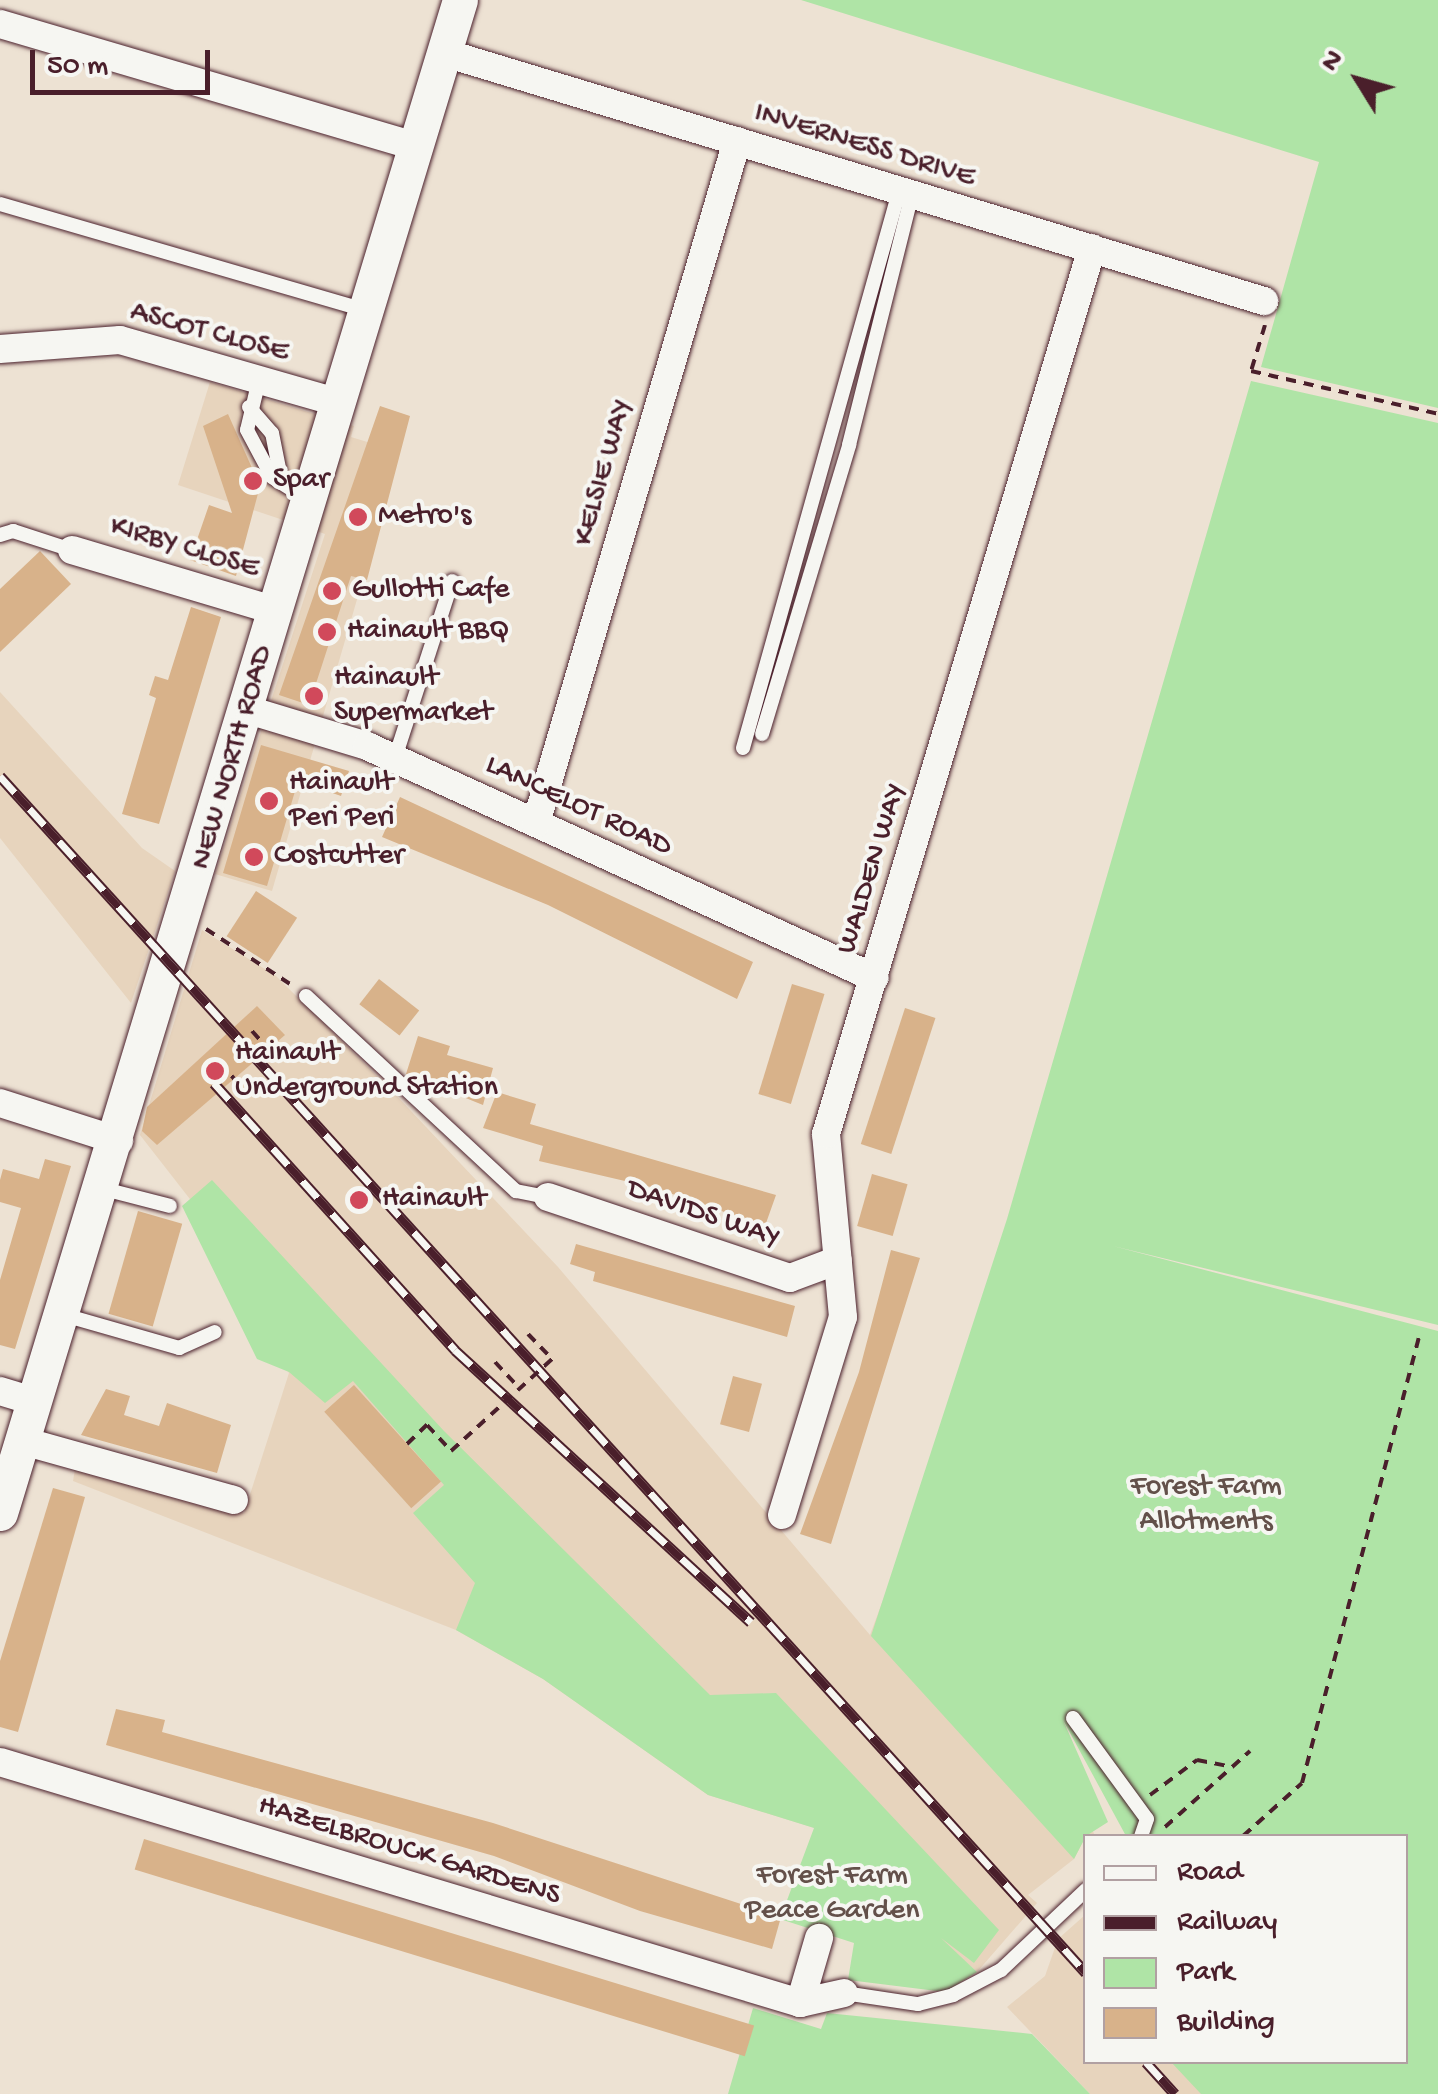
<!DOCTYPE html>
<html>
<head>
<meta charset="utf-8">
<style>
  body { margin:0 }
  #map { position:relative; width:1438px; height:2094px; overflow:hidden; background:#ede2d3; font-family:"Gochi Hand",sans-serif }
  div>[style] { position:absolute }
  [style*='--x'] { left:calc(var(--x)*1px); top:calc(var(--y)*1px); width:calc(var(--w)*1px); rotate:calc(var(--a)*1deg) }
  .built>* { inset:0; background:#e7d4bd }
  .green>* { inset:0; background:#afe4a6 }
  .building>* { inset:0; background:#d8b28a; transform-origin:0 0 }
  .path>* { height:4px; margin-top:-2px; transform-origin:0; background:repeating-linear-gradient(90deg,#4a1f2b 0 10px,transparent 0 18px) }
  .roads { filter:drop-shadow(0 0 2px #4a1f2b) drop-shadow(0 0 2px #4a1f2b) }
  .service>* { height:14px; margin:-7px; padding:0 7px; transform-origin:7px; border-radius:7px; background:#f6f6f2 }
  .minor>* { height:28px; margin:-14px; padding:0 14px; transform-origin:14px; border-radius:14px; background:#f6f6f2 }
  .tertiary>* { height:35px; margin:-17.5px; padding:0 17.5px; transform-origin:17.5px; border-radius:17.5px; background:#f6f6f2 }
  .rail>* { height:11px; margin-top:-5.5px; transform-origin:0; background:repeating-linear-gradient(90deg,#f6f6f2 0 22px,#4a1f2b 0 44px); box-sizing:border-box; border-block:2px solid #4a1f2b }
  .path-bridge>* { height:4px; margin-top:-2px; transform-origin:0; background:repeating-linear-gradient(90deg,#4a1f2b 0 10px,transparent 0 18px) }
  .dots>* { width:28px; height:28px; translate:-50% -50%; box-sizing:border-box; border:5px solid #f6f6f2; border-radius:50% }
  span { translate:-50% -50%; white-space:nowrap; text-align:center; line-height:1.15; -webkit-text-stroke:8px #f6f6f2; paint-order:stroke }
  .street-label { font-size:30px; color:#4a1f2b }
  .poi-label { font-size:30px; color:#4a1f2b }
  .left { translate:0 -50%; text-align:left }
  .park-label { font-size:30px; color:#63504a }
  .legend { position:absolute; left:1083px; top:1834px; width:325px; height:230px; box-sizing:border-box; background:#f6f6f2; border:2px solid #b1a0a2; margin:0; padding:12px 18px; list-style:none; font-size:30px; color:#4a1f2b }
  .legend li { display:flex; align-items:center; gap:20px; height:50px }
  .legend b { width:50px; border:2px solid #b1a0a2 }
  .north { position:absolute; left:1308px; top:30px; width:100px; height:100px; -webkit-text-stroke:8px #f6f6f2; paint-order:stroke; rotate:307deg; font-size:28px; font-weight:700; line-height:40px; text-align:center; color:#4a1f2b }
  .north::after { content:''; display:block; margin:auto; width:35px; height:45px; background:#4a1f2b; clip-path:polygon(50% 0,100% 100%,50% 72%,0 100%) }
  .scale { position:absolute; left:30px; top:50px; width:180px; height:45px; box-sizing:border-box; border:5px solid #4a1f2b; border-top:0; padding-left:12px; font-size:30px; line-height:35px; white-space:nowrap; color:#4a1f2b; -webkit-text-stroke:8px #f6f6f2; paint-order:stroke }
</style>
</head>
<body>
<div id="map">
  <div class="built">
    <div style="clip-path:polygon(210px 382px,354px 426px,351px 437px,400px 452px,272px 891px,215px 874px,325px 534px,178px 485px)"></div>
    <div style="clip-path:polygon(0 692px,142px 848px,175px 871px,131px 1003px,0 838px)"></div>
    <div style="clip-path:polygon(202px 930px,276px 976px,394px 1093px,558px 1267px,870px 1635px,931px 1471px,1095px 1836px,1086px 1836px,1074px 1859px,1028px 1895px,1037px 1903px,977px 1972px,815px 1828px,708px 1795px,543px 1679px,456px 1630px,73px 1481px,77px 1457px,244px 1513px,289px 1373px,247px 1319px,246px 1271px,140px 1135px)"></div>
    <div style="clip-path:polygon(1085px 1915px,1086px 2062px,1310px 2062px,1338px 2094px,1090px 2094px,1007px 2007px,1045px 1976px,1058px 1939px)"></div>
  </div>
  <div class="green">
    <div style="clip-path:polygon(801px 0,1438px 0,1438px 408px,1261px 367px,1319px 162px)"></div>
    <div style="clip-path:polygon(1251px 381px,1438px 423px,1438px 1325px,1113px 1246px,1438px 1331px,1438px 2094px,1201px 2094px,1171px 2062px,1406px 2062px,1406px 1836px,1126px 1836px,1063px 1720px,1108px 1822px,1086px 1836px,1074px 1859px,871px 1636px,1007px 1219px)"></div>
    <div style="clip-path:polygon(212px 1180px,444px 1431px,710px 1695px,776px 1693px,999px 1930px,974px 1963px,941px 1938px,977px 1972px,945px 1992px,848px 1980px,854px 1943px,780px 1919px,814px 1828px,708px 1795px,543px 1679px,456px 1630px,475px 1583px,413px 1513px,444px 1485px,353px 1381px,325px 1403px,289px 1372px,257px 1359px,182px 1206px)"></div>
    <div style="clip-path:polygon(753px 2008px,821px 2029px,827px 2013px,1032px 2034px,1090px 2094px,728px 2094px)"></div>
  </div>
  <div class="building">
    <div style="clip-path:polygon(380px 406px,410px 416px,367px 580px,351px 576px,309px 705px,279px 695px)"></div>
    <div style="clip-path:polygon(228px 414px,260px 486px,236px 576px,190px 560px,209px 505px,232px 513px,203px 426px)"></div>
    <div style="clip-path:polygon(40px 551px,71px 584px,0 652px,0 589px)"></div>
    <div style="clip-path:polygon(191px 607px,221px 617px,159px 824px,122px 814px,156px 698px,149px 695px,155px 676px,168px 680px)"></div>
    <div style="clip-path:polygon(261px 745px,349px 771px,341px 796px,298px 781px,267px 886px,223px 873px)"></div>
    <div style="clip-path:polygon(400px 797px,753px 962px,737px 999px,548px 905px,382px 837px)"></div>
    <div style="left:256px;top:891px;width:49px;height:54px;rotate:33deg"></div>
    <div style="left:379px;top:979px;width:51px;height:32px;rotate:38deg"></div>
    <div style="left:792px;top:984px;width:34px;height:115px;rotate:17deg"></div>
    <div style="clip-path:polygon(257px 1006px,285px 1035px,157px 1145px,142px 1131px,147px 1107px)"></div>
    <div style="left:905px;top:1008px;width:32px;height:143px;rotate:18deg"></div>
    <div style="clip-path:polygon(418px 1036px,450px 1046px,447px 1055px,493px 1068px,483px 1105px,406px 1074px)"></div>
    <div style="clip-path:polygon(497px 1092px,536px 1104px,530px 1124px,776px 1195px,765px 1226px,655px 1188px,539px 1161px,543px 1146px,483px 1128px)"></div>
    <div style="clip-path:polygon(45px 1159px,71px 1166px,15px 1349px,0 1345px,0 1280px,21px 1208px,0 1202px,0 1180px,3px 1169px,39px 1179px)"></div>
    <div style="left:872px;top:1174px;width:37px;height:54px;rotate:16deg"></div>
    <div style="left:138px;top:1211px;width:46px;height:107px;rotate:16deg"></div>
    <div style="clip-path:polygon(576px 1244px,795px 1306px,787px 1337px,593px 1281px,595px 1272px,570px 1264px)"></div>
    <div style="clip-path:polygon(891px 1250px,920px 1258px,831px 1544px,800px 1534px,859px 1372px)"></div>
    <div style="left:733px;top:1376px;width:30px;height:50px;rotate:15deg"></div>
    <div style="left:354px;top:1385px;width:130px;height:40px;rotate:48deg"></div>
    <div style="clip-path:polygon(106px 1389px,130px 1396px,124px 1415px,159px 1426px,167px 1403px,231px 1425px,217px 1473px,81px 1435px)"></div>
    <div style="clip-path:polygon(53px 1488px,85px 1497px,18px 1732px,0 1727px,0 1661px)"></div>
    <div style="clip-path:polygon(116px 1709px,165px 1720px,162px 1732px,493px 1823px,781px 1917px,772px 1949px,640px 1911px,494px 1856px,106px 1745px)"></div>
    <div style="left:144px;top:1839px;width:638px;height:32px;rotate:17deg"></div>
  </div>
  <div class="path">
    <div style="--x:1265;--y:325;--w:48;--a:106.9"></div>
    <div style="--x:1251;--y:371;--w:192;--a:12.9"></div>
    <div style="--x:206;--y:929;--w:100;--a:33.2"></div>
    <div style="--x:252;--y:1031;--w:28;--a:48"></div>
    <div style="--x:220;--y:1062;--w:25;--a:50"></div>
    <div style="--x:528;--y:1334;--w:35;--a:46"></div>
    <div style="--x:495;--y:1362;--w:37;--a:47"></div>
    <div style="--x:407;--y:1444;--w:28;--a:-44"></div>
    <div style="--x:427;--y:1425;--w:35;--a:47"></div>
    <div style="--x:1150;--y:1795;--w:59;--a:-36.7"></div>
    <div style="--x:1197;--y:1760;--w:36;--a:11"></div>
    <div style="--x:1165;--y:1827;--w:114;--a:-41.8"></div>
    <div style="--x:1243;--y:1836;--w:79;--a:-41.9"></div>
    <div style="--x:1302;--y:1783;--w:460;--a:-75.3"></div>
  </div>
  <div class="roads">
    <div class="service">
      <div style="--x:0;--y:204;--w:379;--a:16.2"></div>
      <div style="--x:259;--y:380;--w:51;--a:103.5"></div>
      <div style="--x:247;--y:430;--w:53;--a:62"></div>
      <div style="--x:272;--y:477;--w:40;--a:32"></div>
      <div style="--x:249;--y:407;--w:35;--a:49"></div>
      <div style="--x:272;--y:433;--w:51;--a:78.7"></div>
      <div style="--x:0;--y:535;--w:14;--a:-17"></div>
      <div style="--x:13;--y:531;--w:62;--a:17.9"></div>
      <div style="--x:762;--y:734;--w:302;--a:-73.2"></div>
      <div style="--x:849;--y:445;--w:254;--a:-75.9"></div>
      <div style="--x:743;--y:748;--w:574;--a:-74.34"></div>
      <div style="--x:395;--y:758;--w:186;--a:-72.1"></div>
      <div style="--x:306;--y:996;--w:287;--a:42.9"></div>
      <div style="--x:516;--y:1191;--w:33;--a:11"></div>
      <div style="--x:104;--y:1189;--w:68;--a:14.4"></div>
      <div style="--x:64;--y:1315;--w:120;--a:16"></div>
      <div style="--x:179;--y:1348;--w:39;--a:-24"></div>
      <div style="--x:1073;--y:1718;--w:125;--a:53.8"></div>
      <div style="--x:1147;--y:1819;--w:18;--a:109"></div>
      <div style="--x:844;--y:1993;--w:75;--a:8.5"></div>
      <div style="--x:918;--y:2004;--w:36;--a:-14"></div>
      <div style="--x:953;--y:1995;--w:54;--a:-27.5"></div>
      <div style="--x:1001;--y:1970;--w:117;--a:-43.3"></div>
    </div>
    <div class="minor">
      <div style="--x:0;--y:24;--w:435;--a:16.4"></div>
      <div style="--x:445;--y:53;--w:856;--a:16.85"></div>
      <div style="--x:0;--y:349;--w:120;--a:-4.3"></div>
      <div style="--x:120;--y:340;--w:229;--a:16"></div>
      <div style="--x:72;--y:550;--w:214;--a:16.6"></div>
      <div style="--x:248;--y:710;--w:124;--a:16.8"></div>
      <div style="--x:367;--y:746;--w:558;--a:24.55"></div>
      <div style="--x:536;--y:823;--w:711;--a:-73.58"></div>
      <div style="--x:0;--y:1103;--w:125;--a:17.7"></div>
      <div style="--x:548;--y:1197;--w:255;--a:18.5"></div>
      <div style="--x:790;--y:1278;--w:51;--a:-20.6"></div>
      <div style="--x:0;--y:1391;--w:38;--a:17"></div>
      <div style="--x:23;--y:1441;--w:219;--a:15.6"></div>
      <div style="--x:782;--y:1515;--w:207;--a:-72.9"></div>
      <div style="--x:843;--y:1317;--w:184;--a:-95.3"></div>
      <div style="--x:826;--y:1134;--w:925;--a:-73.29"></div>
      <div style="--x:0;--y:1762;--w:836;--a:16.76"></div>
      <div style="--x:800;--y:2003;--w:45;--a:-12.8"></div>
      <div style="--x:800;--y:2003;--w:68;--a:-73.7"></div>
    </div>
    <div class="tertiary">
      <div style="--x:0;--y:1513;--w:1581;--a:-73.09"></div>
    </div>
  </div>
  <div class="rail">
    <div style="--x:0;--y:776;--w:1616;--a:47.78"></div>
    <div style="--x:214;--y:1083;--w:360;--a:47.9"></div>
    <div style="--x:455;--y:1350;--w:402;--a:42.6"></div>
    <div style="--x:1146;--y:2062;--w:43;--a:47.8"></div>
  </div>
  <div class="path-bridge">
    <div style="--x:451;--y:1451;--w:137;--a:-42.3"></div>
  </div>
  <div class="dots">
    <div style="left:253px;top:481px;background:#d1495b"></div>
    <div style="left:358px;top:517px;background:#d1495b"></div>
    <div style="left:332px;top:591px;background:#d1495b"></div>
    <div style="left:327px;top:632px;background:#d1495b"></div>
    <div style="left:314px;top:696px;background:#d1495b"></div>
    <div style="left:269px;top:801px;background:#d1495b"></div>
    <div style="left:254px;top:857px;background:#d1495b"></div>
    <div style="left:215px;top:1071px;background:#d1495b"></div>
    <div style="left:359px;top:1200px;background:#d1495b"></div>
  </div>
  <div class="street-label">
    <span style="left:864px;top:147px;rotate:17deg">INVERNESS DRIVE</span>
    <span style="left:209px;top:334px;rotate:15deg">ASCOT CLOSE</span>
    <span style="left:605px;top:473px;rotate:-74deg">KELSIE WAY</span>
    <span style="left:184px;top:549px;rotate:17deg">KIRBY CLOSE</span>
    <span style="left:234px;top:758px;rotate:-74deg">NEW NORTH ROAD</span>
    <span style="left:578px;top:807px;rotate:25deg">LANCELOT ROAD</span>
    <span style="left:873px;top:869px;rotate:-73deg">WALDEN WAY</span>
    <span style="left:703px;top:1215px;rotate:19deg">DAVIDS WAY</span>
    <span style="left:409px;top:1852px;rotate:17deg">HAZELBROUCK GARDENS</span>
  </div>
  <div class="poi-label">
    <span class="left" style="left:273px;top:481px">Spar</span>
    <span class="left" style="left:378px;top:517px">Metro's</span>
    <span class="left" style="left:352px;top:591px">Gullotti Cafe</span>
    <span class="left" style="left:347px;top:632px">Hainault BBQ</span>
    <span class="left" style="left:334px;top:696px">Hainault<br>Supermarket</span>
    <span class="left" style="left:289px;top:801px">Hainault<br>Peri Peri</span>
    <span class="left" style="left:274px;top:857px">Costcutter</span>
    <span class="left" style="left:235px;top:1071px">Hainault<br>Underground Station</span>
    <span class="left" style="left:382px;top:1200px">Hainault</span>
  </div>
  <div class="park-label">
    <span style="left:1206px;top:1505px">Forest Farm<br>Allotments</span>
    <span style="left:832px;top:1894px">Forest Farm<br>Peace Garden</span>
  </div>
  <ul class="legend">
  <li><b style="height:12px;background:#f6f6f2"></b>Road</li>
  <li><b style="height:12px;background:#4a1f2b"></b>Railway</li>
  <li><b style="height:28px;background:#afe4a6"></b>Park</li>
  <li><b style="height:28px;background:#d8b28a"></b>Building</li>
  </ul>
  <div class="north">N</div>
  <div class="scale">50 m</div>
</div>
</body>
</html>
